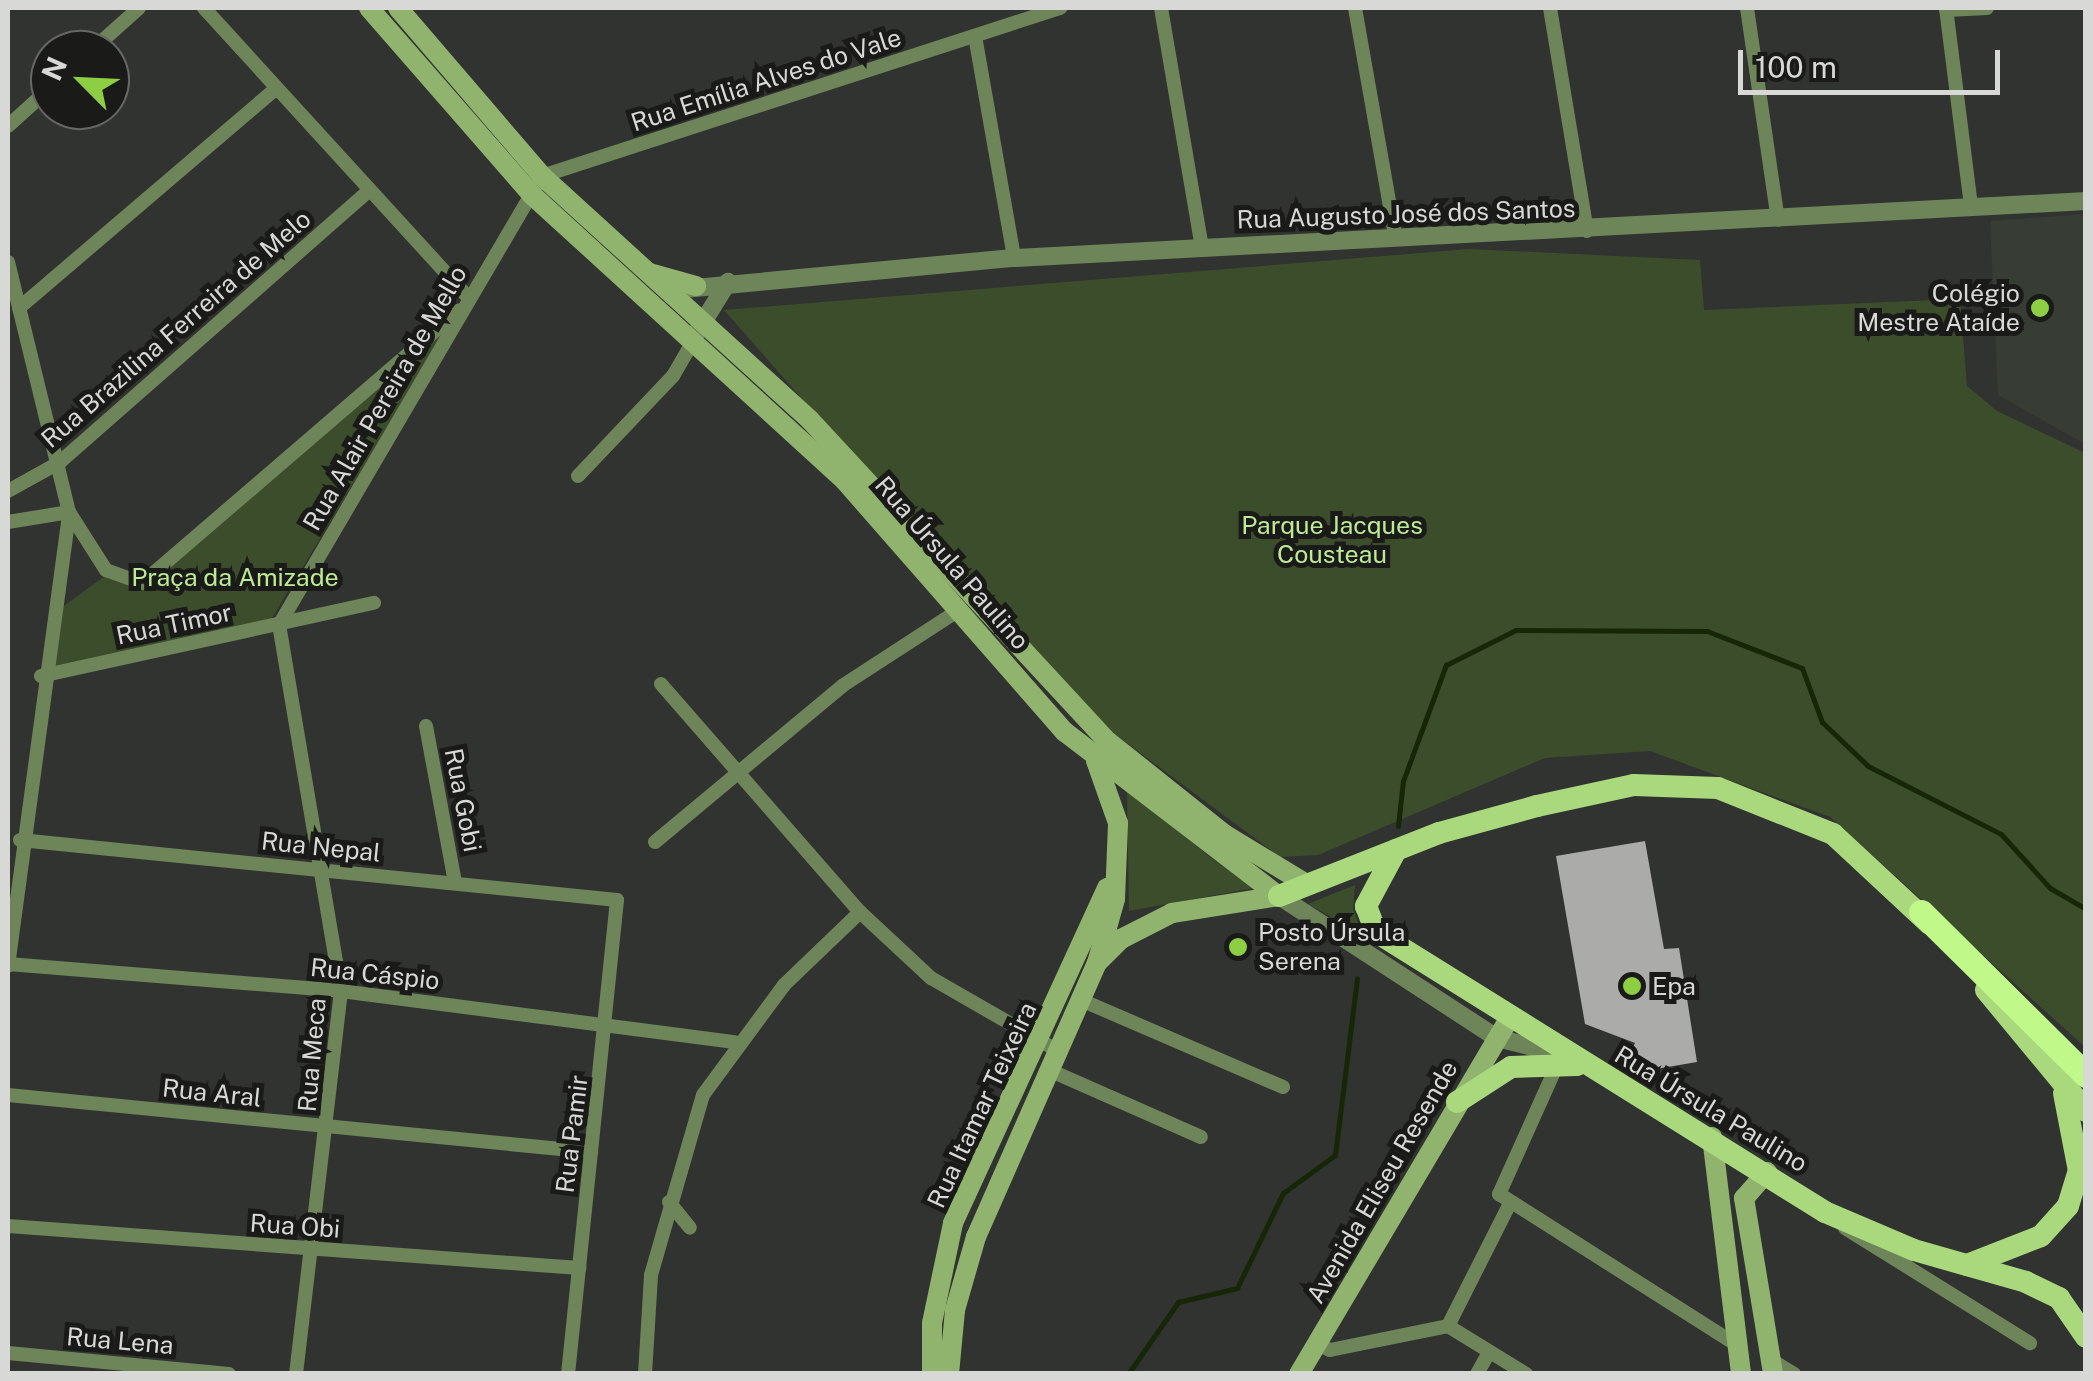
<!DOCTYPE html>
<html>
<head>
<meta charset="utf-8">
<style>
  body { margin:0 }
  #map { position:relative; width:2093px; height:1381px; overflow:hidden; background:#313330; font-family:"Public Sans",sans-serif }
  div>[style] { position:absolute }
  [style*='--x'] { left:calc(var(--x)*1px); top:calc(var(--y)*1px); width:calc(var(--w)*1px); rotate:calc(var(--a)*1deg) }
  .built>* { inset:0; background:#373c34 }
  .green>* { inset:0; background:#3c4d2b }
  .stream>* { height:5px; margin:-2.5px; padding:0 2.5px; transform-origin:2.5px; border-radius:2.5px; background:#172607 }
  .building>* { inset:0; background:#abaca9 }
  .minor>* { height:14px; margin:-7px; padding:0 7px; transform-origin:7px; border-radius:7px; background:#6e855a }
  .tertiary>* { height:18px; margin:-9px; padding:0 9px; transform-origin:9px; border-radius:9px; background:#6e855a }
  .secondary>* { height:20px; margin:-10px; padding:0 10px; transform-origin:10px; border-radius:10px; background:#90b46e }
  .primary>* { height:22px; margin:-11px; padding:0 11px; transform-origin:11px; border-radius:11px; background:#a9d87d }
  .motorway>* { height:25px; margin:-12.5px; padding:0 12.5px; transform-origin:12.5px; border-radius:12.5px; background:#c0f889 }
  .dots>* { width:28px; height:28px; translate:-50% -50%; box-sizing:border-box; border:5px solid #1a1a19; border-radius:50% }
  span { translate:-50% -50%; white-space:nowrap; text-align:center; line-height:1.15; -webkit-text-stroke:10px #1a1a19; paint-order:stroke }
  .street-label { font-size:25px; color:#d8d9d7 }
  .poi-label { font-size:25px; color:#d8d9d7 }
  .right { translate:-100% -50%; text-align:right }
  .left { translate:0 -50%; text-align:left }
  .park-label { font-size:25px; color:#bdea94 }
  .frame { position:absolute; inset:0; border:10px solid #d8d9d7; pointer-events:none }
  .north { position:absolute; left:30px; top:30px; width:100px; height:100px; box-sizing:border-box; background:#1a1a19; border:2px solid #666665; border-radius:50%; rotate:294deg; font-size:28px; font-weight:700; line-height:40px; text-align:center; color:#d8d9d7 }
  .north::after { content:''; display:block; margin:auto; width:35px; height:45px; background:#8ece43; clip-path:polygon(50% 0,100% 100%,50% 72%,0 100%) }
  .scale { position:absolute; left:1738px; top:50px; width:262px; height:45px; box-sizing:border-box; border:5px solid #d8d9d7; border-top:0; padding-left:12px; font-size:30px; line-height:35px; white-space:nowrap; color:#d8d9d7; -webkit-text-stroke:8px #1a1a19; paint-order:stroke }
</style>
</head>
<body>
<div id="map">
  <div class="built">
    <div style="clip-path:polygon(2085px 214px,2086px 214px,2085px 444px,1998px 395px,1990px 221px)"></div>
  </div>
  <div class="green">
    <div style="clip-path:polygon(1469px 249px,1700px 260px,1704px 310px,1960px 299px,1967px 386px,1997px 411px,2085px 453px,2085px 1047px,1830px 817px,1650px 751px,1545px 758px,1318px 855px,1280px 857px,1116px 735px,981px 603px,724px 310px)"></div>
    <div style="clip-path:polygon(454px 317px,269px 623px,50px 670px,57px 611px,105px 576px,143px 589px)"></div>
    <div style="clip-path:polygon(1127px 790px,1210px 857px,1254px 888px,1129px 911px)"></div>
    <div style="clip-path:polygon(1355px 885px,1353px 909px,1363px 935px,1308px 904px)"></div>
  </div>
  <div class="stream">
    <div style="--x:1398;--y:826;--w:45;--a:-83.7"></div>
    <div style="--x:1403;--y:781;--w:124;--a:-69.7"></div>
    <div style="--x:1446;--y:665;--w:78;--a:-26.6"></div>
    <div style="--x:1516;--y:630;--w:191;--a:0.3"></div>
    <div style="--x:1707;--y:631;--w:102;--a:21.3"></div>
    <div style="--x:1802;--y:668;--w:58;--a:69.7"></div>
    <div style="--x:1822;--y:722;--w:64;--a:43.7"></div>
    <div style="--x:1868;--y:766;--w:149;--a:27.1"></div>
    <div style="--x:2001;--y:834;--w:73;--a:47.8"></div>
    <div style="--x:2050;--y:888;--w:42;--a:30.3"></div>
    <div style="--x:1128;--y:1374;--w:88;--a:-55.2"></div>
    <div style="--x:1178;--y:1302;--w:61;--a:-13.3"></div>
    <div style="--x:1237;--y:1288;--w:106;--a:-64.2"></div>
    <div style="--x:1283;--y:1193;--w:64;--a:-36.2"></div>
    <div style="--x:1335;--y:1155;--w:178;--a:-82.9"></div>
  </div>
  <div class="building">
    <div style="clip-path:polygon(1645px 841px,1664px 949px,1679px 948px,1697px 1062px,1644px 1071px,1626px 1062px,1635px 1043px,1585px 1024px,1556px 856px)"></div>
  </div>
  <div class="minor">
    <div style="--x:204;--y:8;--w:393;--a:47.6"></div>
    <div style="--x:1161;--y:8;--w:243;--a:80.3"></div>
    <div style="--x:1355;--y:8;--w:231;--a:80"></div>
    <div style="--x:1550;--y:8;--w:226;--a:80.6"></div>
    <div style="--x:1747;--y:8;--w:214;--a:81.7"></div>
    <div style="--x:1946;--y:8;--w:201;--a:82.8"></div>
    <div style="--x:1946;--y:10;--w:41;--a:-2.8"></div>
    <div style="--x:975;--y:36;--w:225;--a:80"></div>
    <div style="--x:92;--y:50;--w:63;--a:-41.8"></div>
    <div style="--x:8;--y:126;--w:57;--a:-42.1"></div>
    <div style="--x:8;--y:262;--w:257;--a:76.3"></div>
    <div style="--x:69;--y:512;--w:69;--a:57.5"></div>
    <div style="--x:106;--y:570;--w:38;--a:20"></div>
    <div style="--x:142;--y:583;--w:418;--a:-40.7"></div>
    <div style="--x:19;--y:308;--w:334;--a:-40.5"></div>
    <div style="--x:578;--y:476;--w:138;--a:-46.5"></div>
    <div style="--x:673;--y:376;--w:39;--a:-60"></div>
    <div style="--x:8;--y:491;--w:60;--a:-29.1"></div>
    <div style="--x:60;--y:462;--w:411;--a:-41.3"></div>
    <div style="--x:8;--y:522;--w:62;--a:-9.3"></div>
    <div style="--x:41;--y:676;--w:341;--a:-12.4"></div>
    <div style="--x:661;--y:684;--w:303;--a:48.9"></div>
    <div style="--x:860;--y:912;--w:97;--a:42.9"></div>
    <div style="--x:931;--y:978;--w:146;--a:29.9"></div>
    <div style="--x:426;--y:726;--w:159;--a:79.5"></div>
    <div style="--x:20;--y:840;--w:600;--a:5.74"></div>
    <div style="--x:617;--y:900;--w:477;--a:95.9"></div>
    <div style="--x:655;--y:842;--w:244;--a:-39.8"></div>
    <div style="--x:842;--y:686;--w:136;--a:-33"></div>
    <div style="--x:8;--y:964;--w:334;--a:4.6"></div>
    <div style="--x:341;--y:991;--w:397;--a:7.4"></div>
    <div style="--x:8;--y:966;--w:458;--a:-82.3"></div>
    <div style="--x:1081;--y:1000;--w:220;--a:23.3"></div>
    <div style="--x:1558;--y:1063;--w:144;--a:114.2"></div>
    <div style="--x:1499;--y:1194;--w:282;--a:32.4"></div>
    <div style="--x:1049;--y:1070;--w:166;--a:23.8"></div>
    <div style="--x:8;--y:1095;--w:586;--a:5.58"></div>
    <div style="--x:669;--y:1202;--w:33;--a:51"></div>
    <div style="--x:8;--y:1226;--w:573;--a:4.21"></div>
    <div style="--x:1845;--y:1228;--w:218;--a:31.9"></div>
    <div style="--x:1448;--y:1326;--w:136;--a:-63.2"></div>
    <div style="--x:1448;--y:1326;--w:92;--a:31.6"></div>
    <div style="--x:1317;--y:1344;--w:14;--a:25"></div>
    <div style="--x:1330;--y:1350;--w:120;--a:-11.5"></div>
    <div style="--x:8;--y:1353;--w:222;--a:5.4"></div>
    <div style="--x:1771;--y:1360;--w:27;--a:31"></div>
    <div style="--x:296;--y:1374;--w:386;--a:-83.3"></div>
    <div style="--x:341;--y:991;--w:371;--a:-99.6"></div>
    <div style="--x:279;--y:625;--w:520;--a:-59.64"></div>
    <div style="--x:542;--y:176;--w:545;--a:-17.97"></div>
    <div style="--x:645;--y:1374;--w:99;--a:-86.5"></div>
    <div style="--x:651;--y:1275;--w:187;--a:-73.9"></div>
    <div style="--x:703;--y:1095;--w:137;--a:-53.6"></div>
    <div style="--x:784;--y:985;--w:105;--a:-43.8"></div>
    <div style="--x:1477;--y:1374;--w:25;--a:-61"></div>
  </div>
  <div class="tertiary">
    <div style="--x:684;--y:289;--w:331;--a:-5.4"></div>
    <div style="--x:1014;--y:258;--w:1074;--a:-3.04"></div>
    <div style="--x:697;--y:332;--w:59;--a:-58.2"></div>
    <div style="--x:1279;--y:896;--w:260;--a:33.1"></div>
    <div style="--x:1497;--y:1038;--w:69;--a:14.2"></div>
  </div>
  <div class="secondary">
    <div style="--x:369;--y:8;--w:247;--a:48.9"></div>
    <div style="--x:531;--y:194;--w:425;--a:42.4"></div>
    <div style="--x:845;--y:481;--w:334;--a:48.8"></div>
    <div style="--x:1065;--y:732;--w:270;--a:37.5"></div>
    <div style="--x:398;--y:8;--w:221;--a:49.4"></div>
    <div style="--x:542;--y:176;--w:362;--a:42.3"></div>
    <div style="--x:810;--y:420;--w:434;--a:47.2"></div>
    <div style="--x:1105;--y:739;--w:152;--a:38.6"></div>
    <div style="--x:1224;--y:834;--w:98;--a:31.3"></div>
    <div style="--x:650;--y:273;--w:48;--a:15.8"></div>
    <div style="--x:1099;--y:961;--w:31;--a:-45"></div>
    <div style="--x:1121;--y:939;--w:57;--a:-27"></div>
    <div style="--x:1172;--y:913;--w:108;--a:-9"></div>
    <div style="--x:1712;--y:1137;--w:239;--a:83"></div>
    <div style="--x:1767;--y:1172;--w:35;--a:131"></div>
    <div style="--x:1744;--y:1198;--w:178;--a:80.6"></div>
    <div style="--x:932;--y:1374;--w:51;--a:-90"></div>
    <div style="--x:932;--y:1323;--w:102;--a:-78.1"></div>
    <div style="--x:953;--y:1223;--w:369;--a:-65.3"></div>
    <div style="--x:949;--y:1374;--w:64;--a:-84.6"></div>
    <div style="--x:955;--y:1310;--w:76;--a:-74"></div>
    <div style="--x:976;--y:1237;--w:300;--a:-66.2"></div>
    <div style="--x:1097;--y:963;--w:66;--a:-74.3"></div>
    <div style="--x:1115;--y:899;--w:76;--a:-87.7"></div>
    <div style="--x:1118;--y:823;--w:66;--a:-109.5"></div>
    <div style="--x:1299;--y:1374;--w:415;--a:-59.4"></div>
  </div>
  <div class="primary">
    <div style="--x:1396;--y:850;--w:64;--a:118.2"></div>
    <div style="--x:1366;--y:906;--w:28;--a:69"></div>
    <div style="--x:1376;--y:932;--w:529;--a:31.95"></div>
    <div style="--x:1825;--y:1212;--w:97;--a:23.1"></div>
    <div style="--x:1914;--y:1250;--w:116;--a:15.9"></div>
    <div style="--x:2026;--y:1282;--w:37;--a:26"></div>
    <div style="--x:2059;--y:1298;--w:47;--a:55.3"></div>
    <div style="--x:1279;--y:896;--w:172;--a:-21.5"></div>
    <div style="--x:1439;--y:833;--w:102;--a:-15.4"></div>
    <div style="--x:1537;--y:806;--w:99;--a:-12.2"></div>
    <div style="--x:1634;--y:785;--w:84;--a:2"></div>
    <div style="--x:1718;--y:788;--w:124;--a:21.8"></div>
    <div style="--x:1833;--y:834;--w:132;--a:42.9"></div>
    <div style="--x:1986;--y:990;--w:157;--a:50.4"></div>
    <div style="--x:1457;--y:1102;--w:64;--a:-32.9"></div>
    <div style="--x:1511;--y:1067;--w:66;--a:-1.7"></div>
    <div style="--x:1967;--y:1265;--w:79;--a:-21.4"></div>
    <div style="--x:2041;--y:1236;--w:40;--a:-48"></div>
    <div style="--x:2068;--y:1206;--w:37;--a:-73"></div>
    <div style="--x:2079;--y:1171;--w:79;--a:-100.9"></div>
  </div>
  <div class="motorway">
    <div style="--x:1921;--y:912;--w:232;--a:44.7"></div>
  </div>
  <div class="dots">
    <div style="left:2040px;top:308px;background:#8ece43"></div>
    <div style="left:1238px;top:947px;background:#8ece43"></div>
    <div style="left:1632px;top:986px;background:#8ece43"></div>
  </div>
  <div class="street-label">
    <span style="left:766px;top:80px;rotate:-18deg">Rua Emília Alves do Vale</span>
    <span style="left:1406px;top:214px;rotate:-2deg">Rua Augusto José dos Santos</span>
    <span style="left:176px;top:329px;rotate:-41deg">Rua Brazilina Ferreira de Melo</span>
    <span style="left:385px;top:398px;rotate:-60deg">Rua Alair Pereira de Mello</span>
    <span style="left:952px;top:563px;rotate:49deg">Rua Úrsula Paulino</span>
    <span style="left:174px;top:624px;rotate:-12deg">Rua Timor</span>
    <span style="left:463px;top:800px;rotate:79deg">Rua Gobi</span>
    <span style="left:321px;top:847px;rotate:6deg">Rua Nepal</span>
    <span style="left:375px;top:974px;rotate:6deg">Rua Cáspio</span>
    <span style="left:312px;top:1055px;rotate:-85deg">Rua Meca</span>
    <span style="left:212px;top:1093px;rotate:6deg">Rua Aral</span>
    <span style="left:982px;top:1105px;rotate:-65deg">Rua Itamar Teixeira</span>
    <span style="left:1711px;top:1109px;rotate:31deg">Rua Úrsula Paulino</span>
    <span style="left:572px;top:1134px;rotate:-83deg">Rua Pamir</span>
    <span style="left:1382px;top:1182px;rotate:-60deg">Avenida Eliseu Resende</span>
    <span style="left:295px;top:1226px;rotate:4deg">Rua Obi</span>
    <span style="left:120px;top:1341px;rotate:5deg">Rua Lena</span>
  </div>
  <div class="poi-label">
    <span class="right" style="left:2020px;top:308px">Colégio<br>Mestre Ataíde</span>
    <span class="left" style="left:1258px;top:947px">Posto Úrsula<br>Serena</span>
    <span class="left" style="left:1652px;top:986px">Epa</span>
  </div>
  <div class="park-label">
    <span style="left:1332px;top:540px">Parque Jacques<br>Cousteau</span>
    <span style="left:235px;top:577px">Praça da Amizade</span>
  </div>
  <div class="frame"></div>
  <div class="north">N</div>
  <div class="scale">100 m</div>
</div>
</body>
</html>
